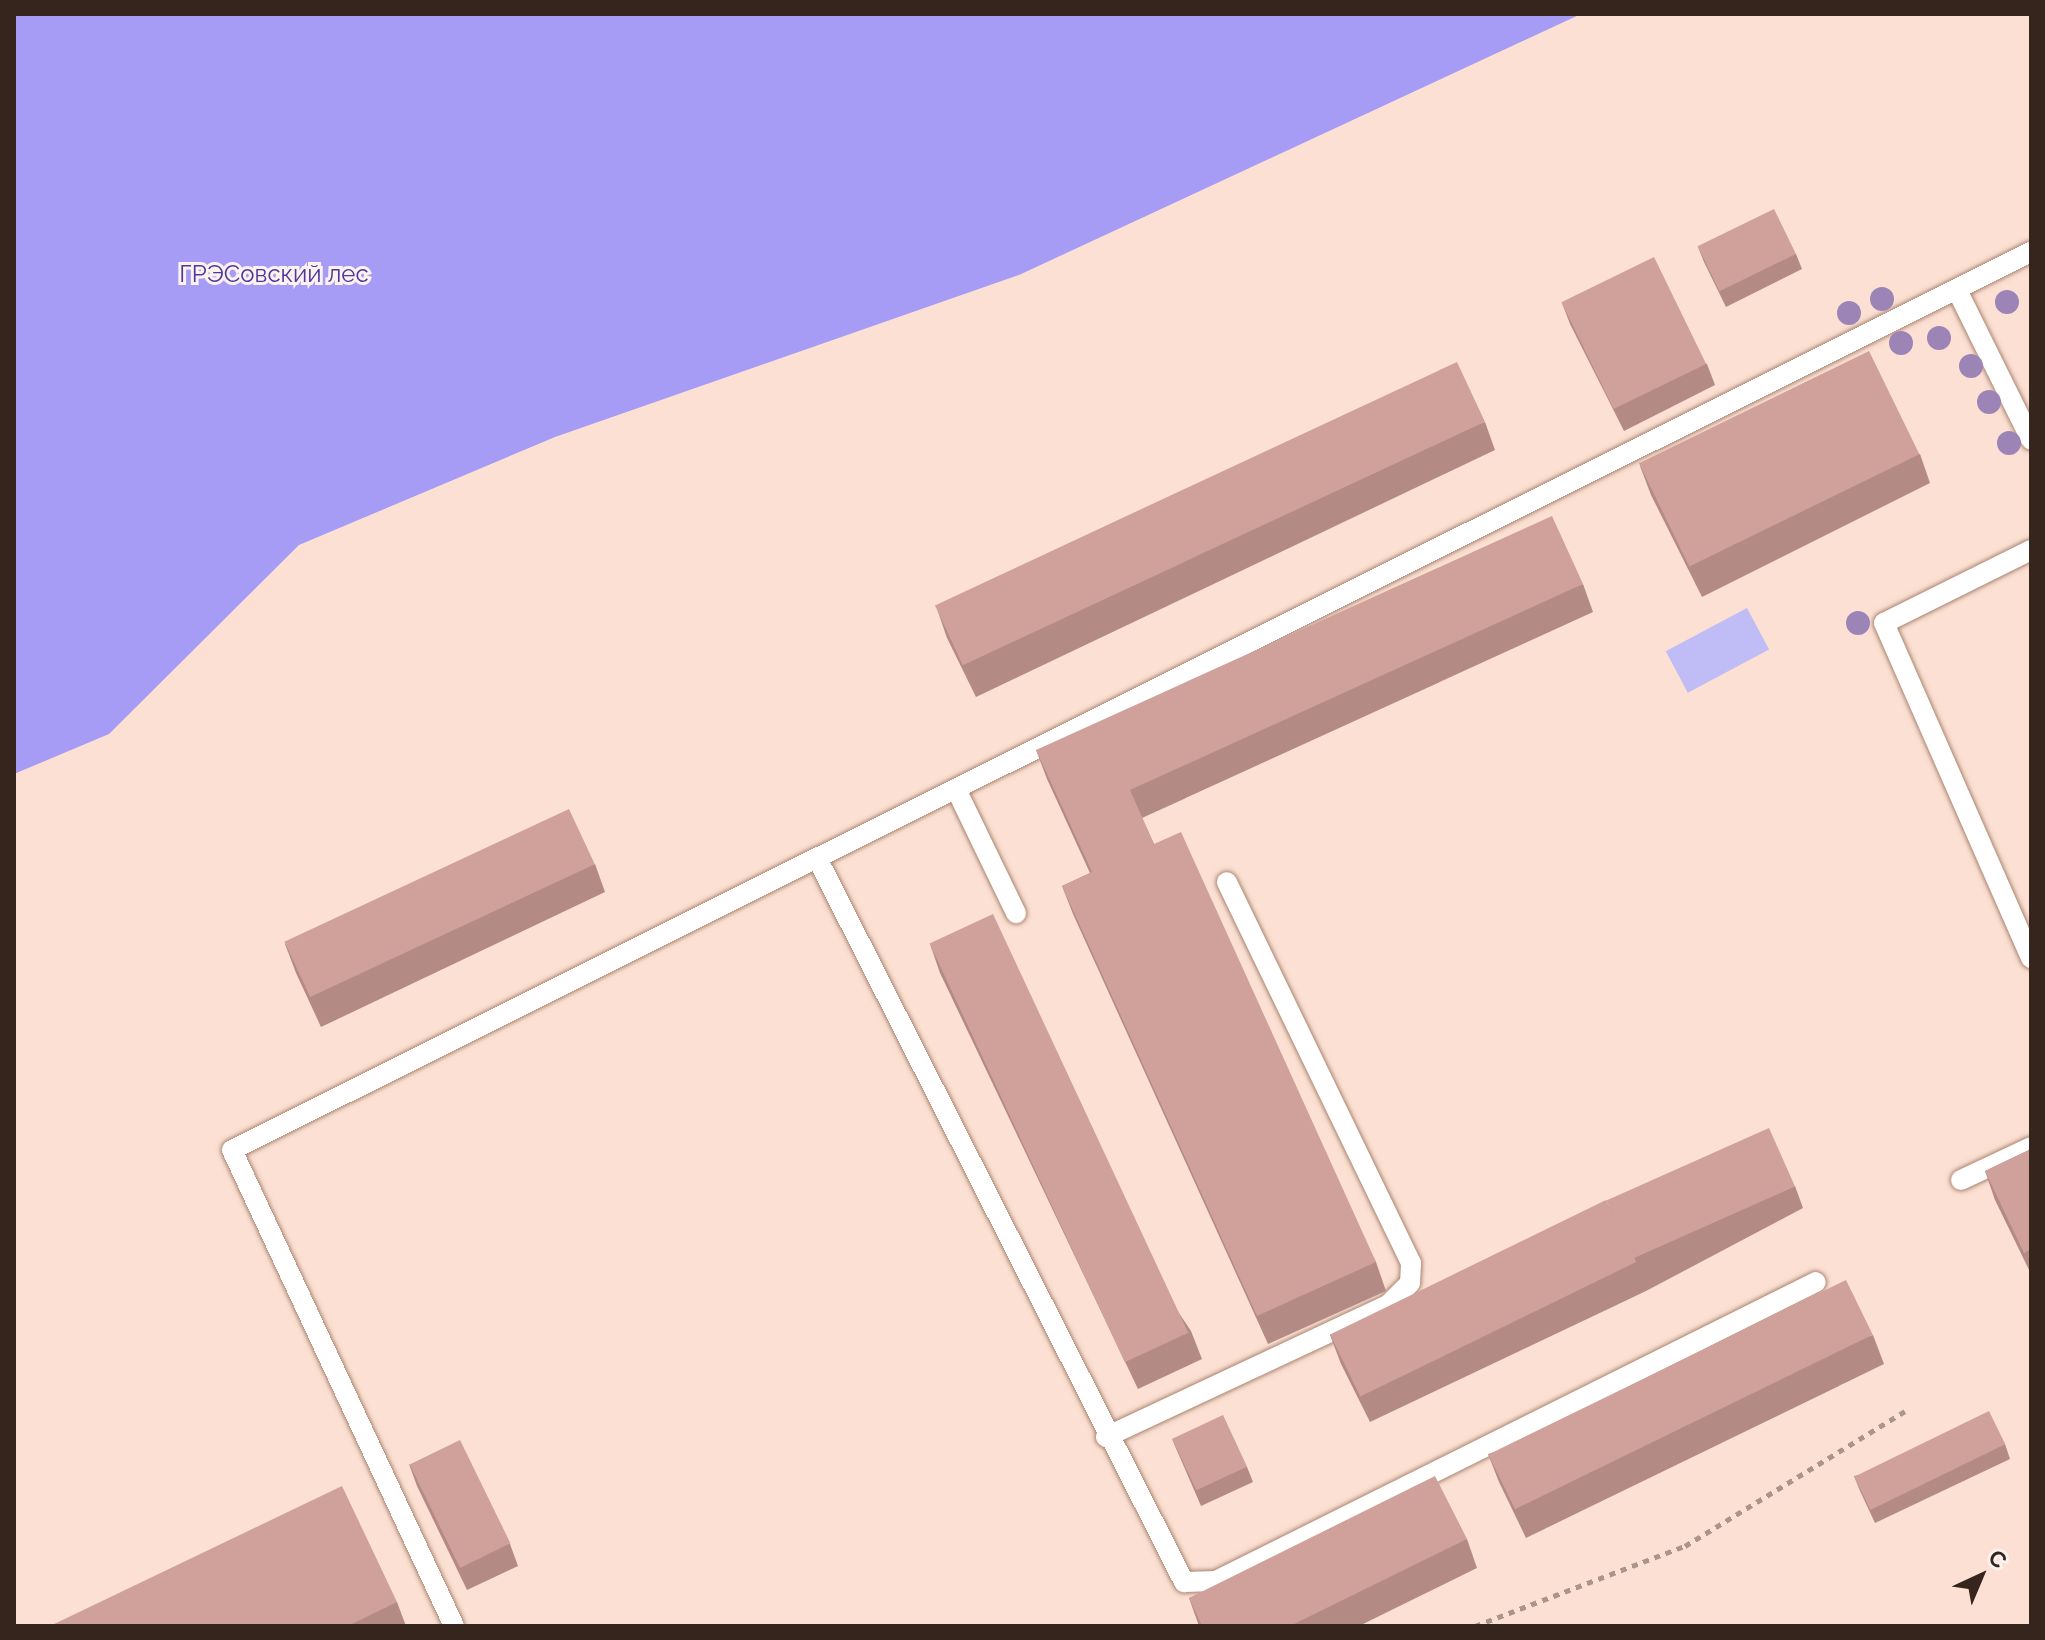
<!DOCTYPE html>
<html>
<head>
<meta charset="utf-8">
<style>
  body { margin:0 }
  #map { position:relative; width:2045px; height:1640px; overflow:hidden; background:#fbe0d3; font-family:Raleway,sans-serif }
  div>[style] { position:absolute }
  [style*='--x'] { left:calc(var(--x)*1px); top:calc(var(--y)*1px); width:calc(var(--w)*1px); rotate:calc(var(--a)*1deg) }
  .green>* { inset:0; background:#c0bcf5; transform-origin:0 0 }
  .forest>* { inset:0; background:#a69cf6 }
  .path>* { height:5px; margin-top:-2.5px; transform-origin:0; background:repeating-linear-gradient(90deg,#ab9589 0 6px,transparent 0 12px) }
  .roads { filter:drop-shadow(0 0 2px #ab836f) drop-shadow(0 0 2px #ab836f) }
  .service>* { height:20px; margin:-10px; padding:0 10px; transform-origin:10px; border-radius:10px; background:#fff }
  .trees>* { width:24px; height:24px; margin:-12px; border-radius:50%; background:#9c84b6 }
  .wall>* { inset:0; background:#b38a84 }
  .building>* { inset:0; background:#d0a09a; transform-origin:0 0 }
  span { translate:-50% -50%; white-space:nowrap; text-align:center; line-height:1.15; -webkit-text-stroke:6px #fbf1ed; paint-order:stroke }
  .park-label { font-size:24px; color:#4e389f }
  .frame { position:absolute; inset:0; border:16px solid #35251c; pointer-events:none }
  .north { position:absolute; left:1941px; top:1536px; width:80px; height:80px; -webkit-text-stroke:6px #fbf1ed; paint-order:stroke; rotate:44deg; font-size:22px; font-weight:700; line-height:32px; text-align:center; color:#35251c }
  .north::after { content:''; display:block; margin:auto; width:28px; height:36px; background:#35251c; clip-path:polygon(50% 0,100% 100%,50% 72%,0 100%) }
</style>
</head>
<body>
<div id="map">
  <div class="green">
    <div style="left:1747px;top:608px;width:47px;height:92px;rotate:62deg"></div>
  </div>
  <div class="forest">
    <div style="clip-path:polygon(14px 14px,1581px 14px,1019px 275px,555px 437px,299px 545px,109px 734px,14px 774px)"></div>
  </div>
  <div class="path">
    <div style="--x:1475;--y:1626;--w:225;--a:-20.9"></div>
    <div style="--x:1685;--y:1546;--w:258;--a:-31.5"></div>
  </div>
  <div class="roads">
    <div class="service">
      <div style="--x:1957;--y:290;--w:167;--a:63.7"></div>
      <div style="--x:2031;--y:550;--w:164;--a:153.6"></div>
      <div style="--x:1884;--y:623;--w:366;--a:66.3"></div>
      <div style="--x:956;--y:789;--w:138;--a:64.2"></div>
      <div style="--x:817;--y:858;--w:812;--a:63.12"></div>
      <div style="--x:1184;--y:1582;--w:32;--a:-2"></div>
      <div style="--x:1216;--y:1581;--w:670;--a:-26.49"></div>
      <div style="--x:1961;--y:1180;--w:77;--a:-25.2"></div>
      <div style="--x:1106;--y:1437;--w:311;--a:-25.1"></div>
      <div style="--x:1388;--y:1305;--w:31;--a:-45"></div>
      <div style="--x:1410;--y:1283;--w:20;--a:-87"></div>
      <div style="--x:1411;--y:1263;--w:423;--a:-115.8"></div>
      <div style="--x:454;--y:1626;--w:525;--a:-115"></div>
      <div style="--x:232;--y:1150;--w:2011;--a:-26.53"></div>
    </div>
  </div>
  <div class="trees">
    <div style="left:1882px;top:299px"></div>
    <div style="left:2007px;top:302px"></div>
    <div style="left:1849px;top:313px"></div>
    <div style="left:1939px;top:338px"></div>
    <div style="left:1901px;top:343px"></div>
    <div style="left:1971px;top:366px"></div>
    <div style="left:1989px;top:402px"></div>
    <div style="left:2009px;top:443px"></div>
    <div style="left:1858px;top:623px"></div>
  </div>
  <div class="wall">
    <div style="clip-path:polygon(1698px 247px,1796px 254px,1802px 269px,1726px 307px,1704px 262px)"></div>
    <div style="clip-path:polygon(1562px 303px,1707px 364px,1715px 385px,1624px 431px,1570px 324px)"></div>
    <div style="clip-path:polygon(1485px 422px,1495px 450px,976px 697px,947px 638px,937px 609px)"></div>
    <div style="clip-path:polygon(1920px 454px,1930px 483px,1702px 597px,1651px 495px,1640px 466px)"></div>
    <div style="clip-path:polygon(1583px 584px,1593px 612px,1142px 818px,1154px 844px,1376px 1262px,1386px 1291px,1268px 1344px,1073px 914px,1062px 886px,1090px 873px,1047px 779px,1036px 750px)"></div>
    <div style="clip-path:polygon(595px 864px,605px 892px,321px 1027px,296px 973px,285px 944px)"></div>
    <div style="clip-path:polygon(930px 944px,1191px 1331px,1202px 1359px,1138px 1389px,940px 973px)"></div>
    <div style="clip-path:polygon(2031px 1149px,2031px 1274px,1995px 1200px,1985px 1171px)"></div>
    <div style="clip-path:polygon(1795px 1186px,1803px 1208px,1646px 1291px,1370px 1422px,1341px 1364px,1330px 1335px,1609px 1206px)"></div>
    <div style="clip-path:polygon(1873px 1335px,1884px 1364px,1526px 1538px,1499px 1482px,1488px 1454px)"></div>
    <div style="clip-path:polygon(1172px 1439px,1247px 1467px,1253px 1482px,1201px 1506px)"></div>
    <div style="clip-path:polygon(2005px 1444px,2010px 1459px,1875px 1523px,1860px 1491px,1854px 1476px)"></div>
    <div style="clip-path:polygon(409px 1464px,510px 1544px,518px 1566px,467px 1590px,417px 1486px)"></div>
    <div style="clip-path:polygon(1467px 1539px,1477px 1568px,1359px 1626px,1199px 1626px,1189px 1598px)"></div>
    <div style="clip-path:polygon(397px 1602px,406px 1626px,50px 1626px)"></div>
  </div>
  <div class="building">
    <div style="left:1774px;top:209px;width:50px;height:85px;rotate:64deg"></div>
    <div style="left:1654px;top:257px;width:119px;height:103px;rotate:64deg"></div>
    <div style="left:1869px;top:351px;width:115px;height:256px;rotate:64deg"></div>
    <div style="left:1457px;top:362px;width:66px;height:576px;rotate:65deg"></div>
    <div style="clip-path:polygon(1552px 516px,1583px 584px,1130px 790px,1154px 844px,1181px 832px,1376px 1262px,1257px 1316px,1062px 886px,1092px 872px,1036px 750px)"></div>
    <div style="left:569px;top:809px;width:61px;height:314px;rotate:65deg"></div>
    <div style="left:993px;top:914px;width:462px;height:70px;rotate:65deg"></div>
    <div style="left:1769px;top:1128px;width:64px;height:178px;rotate:66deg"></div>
    <div style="clip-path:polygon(2031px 1149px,2031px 1249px,2024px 1253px,1985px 1171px)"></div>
    <div style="left:1606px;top:1200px;width:69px;height:307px;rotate:64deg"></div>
    <div style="left:1846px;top:1280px;width:61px;height:398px;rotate:64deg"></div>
    <div style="left:1989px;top:1411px;width:37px;height:150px;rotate:64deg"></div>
    <div style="left:1223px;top:1415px;width:57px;height:56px;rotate:65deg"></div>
    <div style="left:460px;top:1440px;width:115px;height:56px;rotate:64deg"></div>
    <div style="clip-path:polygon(1435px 1476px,1467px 1539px,1290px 1626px,1202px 1626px,1189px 1598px)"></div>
    <div style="clip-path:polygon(342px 1486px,397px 1602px,348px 1626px,50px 1626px)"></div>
  </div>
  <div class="park-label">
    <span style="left:274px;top:274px">ГРЭСовский лес</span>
  </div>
  <div class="frame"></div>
  <div class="north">С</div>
</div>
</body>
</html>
